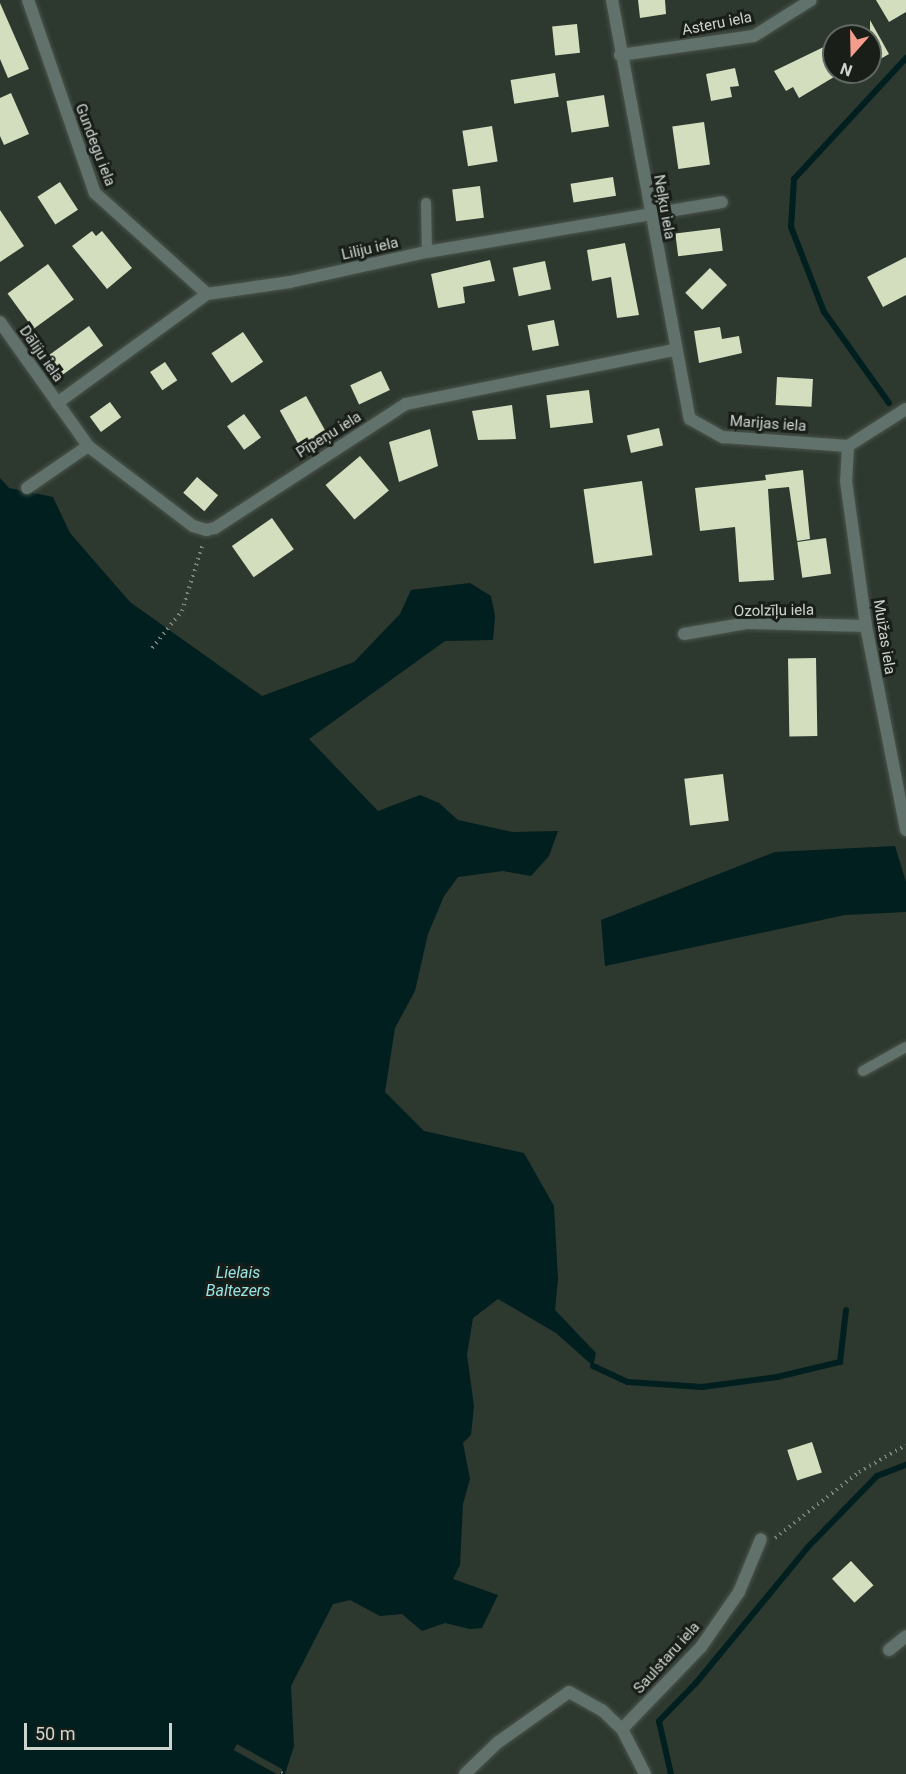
<!DOCTYPE html>
<html>
<head>
<meta charset="utf-8">
<style>
  body { margin:0 }
  #map { position:relative; width:906px; height:1774px; overflow:hidden; background:#2d382e; font-family:Roboto,sans-serif }
  div>[style] { position:absolute }
  [style*='--x'] { left:calc(var(--x)*1px); top:calc(var(--y)*1px); width:calc(var(--w)*1px); rotate:calc(var(--a)*1deg) }
  .water>* { inset:0; background:#011f1f }
  .pier>* { inset:0; background:#2d382e; transform-origin:0 0 }
  .stream>* { height:6px; margin:-3px; padding:0 3px; transform-origin:3px; border-radius:3px; background:#011f1f }
  .building>* { inset:0; background:#d2debd; transform-origin:0 0 }
  .path>* { height:4px; margin-top:-2px; transform-origin:0; background:repeating-linear-gradient(90deg,#7c857d 0 1.5px,transparent 0 6px) }
  .roads { filter:drop-shadow(0 0 2px #4a544b) drop-shadow(0 0 2px #4a544b) }
  .service>* { height:10px; margin:-5px; padding:0 5px; transform-origin:5px; border-radius:5px; background:#61716b }
  .minor>* { height:12px; margin:-6px; padding:0 6px; transform-origin:6px; border-radius:6px; background:#61716b }
  span { translate:-50% -50%; white-space:nowrap; text-align:center; line-height:1.15; -webkit-text-stroke:6px #191e19; paint-order:stroke }
  .street-label { font-size:15px; color:#ced5cf }
  .water-label { font-size:16px; color:#97e4e3; font-style:italic }
  .north { position:absolute; left:822px; top:24px; width:60px; height:60px; box-sizing:border-box; background:#191e19; border:2px solid #616762; border-radius:50%; rotate:200deg; font-size:16px; font-weight:700; line-height:24px; text-align:center; color:#ced5cf }
  .north::after { content:''; display:block; margin:auto; width:21px; height:27px; background:#f49d8d; clip-path:polygon(50% 0,100% 100%,50% 72%,0 100%) }
  .scale { position:absolute; left:24px; top:1723px; width:148px; height:27px; box-sizing:border-box; border:3px solid #ced5cf; border-top:0; padding-left:8px; font-size:18px; line-height:21px; white-space:nowrap; color:#ced5cf; -webkit-text-stroke:4px #191e19; paint-order:stroke }
</style>
</head>
<body>
<div id="map">
  <div class="water">
    <div style="clip-path:polygon(0 478px,9px 488px,53px 497px,70px 533px,130px 602px,262px 696px,354px 662px,400px 614px,411px 590px,470px 583px,491px 596px,495px 616px,493px 640px,445px 641px,309px 739px,378px 811px,420px 795px,439px 803px,458px 820px,512px 832px,558px 831px,549px 856px,531px 876px,503px 871px,458px 877px,444px 896px,428px 934px,415px 991px,395px 1028px,385px 1092px,424px 1131px,524px 1153px,554px 1206px,558px 1279px,555px 1310px,596px 1353px,593px 1366px,556px 1333px,498px 1299px,473px 1318px,467px 1355px,474px 1406px,471px 1435px,463px 1443px,470px 1479px,463px 1504px,460px 1565px,453px 1579px,498px 1595px,482px 1628px,470px 1629px,445px 1623px,422px 1631px,402px 1614px,380px 1616px,350px 1600px,333px 1604px,291px 1686px,294px 1746px,285px 1774px,0 1774px)"></div>
    <div style="clip-path:polygon(895px 846px,906px 882px,906px 912px,845px 915px,605px 966px,601px 920px,775px 852px)"></div>
  </div>
  <div class="pier">
    <div style="left:237px;top:1744px;width:52px;height:7px;rotate:29deg"></div>
  </div>
  <div class="stream">
    <div style="--x:889;--y:403;--w:112;--a:-125.5"></div>
    <div style="--x:824;--y:312;--w:91;--a:-111.2"></div>
    <div style="--x:791;--y:227;--w:48;--a:-86.4"></div>
    <div style="--x:794;--y:179;--w:165;--a:-47.2"></div>
    <div style="--x:593;--y:1366;--w:38;--a:25"></div>
    <div style="--x:628;--y:1382;--w:74;--a:3.9"></div>
    <div style="--x:702;--y:1387;--w:76;--a:-7.6"></div>
    <div style="--x:777;--y:1377;--w:65;--a:-13.4"></div>
    <div style="--x:840;--y:1362;--w:52;--a:-83.4"></div>
    <div style="--x:671;--y:1774;--w:54;--a:-102.8"></div>
    <div style="--x:659;--y:1721;--w:53;--a:-45.8"></div>
    <div style="--x:696;--y:1683;--w:176;--a:-50.5"></div>
    <div style="--x:808;--y:1547;--w:99;--a:-45.8"></div>
    <div style="--x:877;--y:1476;--w:31;--a:-21"></div>
  </div>
  <div class="building">
    <div style="clip-path:polygon(638px 0,665px 0,666px 14px,640px 18px)"></div>
    <div style="clip-path:polygon(876px 0,906px 0,906px 12px,889px 22px)"></div>
    <div style="clip-path:polygon(0 3px,29px 69px,8px 78px,0 59px)"></div>
    <div style="clip-path:polygon(870px 20px,889px 54px,870px 65px)"></div>
    <div style="left:577px;top:24px;width:29px;height:25px;rotate:84deg"></div>
    <div style="clip-path:polygon(834px 42px,834px 77px,799px 98px,793px 87px,786px 91px,774px 71px)"></div>
    <div style="clip-path:polygon(735px 68px,739px 86px,730px 87px,732px 97px,711px 101px,706px 74px)"></div>
    <div style="left:555px;top:73px;width:24px;height:45px;rotate:81deg"></div>
    <div style="clip-path:polygon(11px 93px,29px 134px,4px 145px,0 136px,0 98px)"></div>
    <div style="left:604px;top:95px;width:32px;height:38px;rotate:81deg"></div>
    <div style="left:704px;top:122px;width:43px;height:32px;rotate:82deg"></div>
    <div style="left:492px;top:126px;width:36px;height:30px;rotate:81deg"></div>
    <div style="left:613px;top:177px;width:19px;height:43px;rotate:81deg"></div>
    <div style="left:60px;top:182px;width:33px;height:27px;rotate:57deg"></div>
    <div style="left:480px;top:186px;width:32px;height:28px;rotate:83deg"></div>
    <div style="clip-path:polygon(0 210px,24px 246px,0 262px)"></div>
    <div style="left:720px;top:228px;width:23px;height:45px;rotate:83deg"></div>
    <div style="clip-path:polygon(92px 231px,96px 236px,102px 231px,132px 268px,107px 289px,72px 246px)"></div>
    <div style="clip-path:polygon(625px 243px,639px 315px,617px 318px,611px 277px,592px 281px,587px 250px)"></div>
    <div style="clip-path:polygon(906px 257px,906px 295px,883px 307px,867px 277px)"></div>
    <div style="clip-path:polygon(490px 260px,495px 281px,463px 287px,465px 303px,438px 308px,431px 274px)"></div>
    <div style="left:545px;top:261px;width:29px;height:33px;rotate:78deg"></div>
    <div style="left:48px;top:264px;width:44px;height:50px;rotate:54deg"></div>
    <div style="left:710px;top:268px;width:24px;height:35px;rotate:45deg"></div>
    <div style="left:554px;top:320px;width:26px;height:27px;rotate:79deg"></div>
    <div style="left:89px;top:326px;width:24px;height:53px;rotate:54deg"></div>
    <div style="clip-path:polygon(720px 327px,722px 339px,739px 336px,742px 353px,699px 363px,694px 331px)"></div>
    <div style="left:243px;top:332px;width:36px;height:38px;rotate:56deg"></div>
    <div style="left:165px;top:362px;width:22px;height:18px;rotate:56deg"></div>
    <div style="left:381px;top:371px;width:21px;height:34px;rotate:65deg"></div>
    <div style="left:777px;top:377px;width:36px;height:28px;rotate:3deg"></div>
    <div style="left:589px;top:390px;width:33px;height:43px;rotate:83deg"></div>
    <div style="left:306px;top:396px;width:43px;height:30px;rotate:61deg"></div>
    <div style="left:110px;top:402px;width:19px;height:25px;rotate:54deg"></div>
    <div style="clip-path:polygon(512px 405px,516px 439px,478px 440px,472px 411px)"></div>
    <div style="left:244px;top:414px;width:29px;height:21px;rotate:54deg"></div>
    <div style="left:659px;top:428px;width:18px;height:33px;rotate:77deg"></div>
    <div style="clip-path:polygon(430px 429px,438px 466px,399px 482px,389px 442px)"></div>
    <div style="left:360px;top:456px;width:45px;height:45px;rotate:50deg"></div>
    <div style="clip-path:polygon(803px 470px,810px 539px,797px 541px,789px 487px,768px 489px,774px 580px,739px 582px,735px 527px,700px 531px,695px 488px,766px 480px,765px 475px)"></div>
    <div style="left:197px;top:477px;width:28px;height:21px;rotate:41deg"></div>
    <div style="left:642px;top:481px;width:75px;height:59px;rotate:82deg"></div>
    <div style="left:272px;top:518px;width:38px;height:49px;rotate:55deg"></div>
    <div style="left:826px;top:538px;width:36px;height:29px;rotate:82deg"></div>
    <div style="left:816px;top:658px;width:78px;height:28px;rotate:89deg"></div>
    <div style="left:723px;top:774px;width:47px;height:39px;rotate:83deg"></div>
    <div style="left:812px;top:1442px;width:32px;height:26px;rotate:72deg"></div>
    <div style="left:851px;top:1561px;width:33px;height:26px;rotate:47deg"></div>
  </div>
  <div class="path">
    <div style="--x:152;--y:648;--w:48;--a:-51"></div>
    <div style="--x:182;--y:611;--w:71;--a:-72.8"></div>
    <div style="--x:775;--y:1538;--w:107;--a:-38.2"></div>
    <div style="--x:859;--y:1472;--w:54;--a:-29.9"></div>
    <div style="--x:281;--y:1773;--w:3;--a:18"></div>
  </div>
  <div class="roads">
    <div class="service">
      <div style="--x:426;--y:203;--w:49;--a:88.8"></div>
      <div style="--x:863;--y:1071;--w:49;--a:-29.2"></div>
    </div>
    <div class="minor">
      <div style="--x:28;--y:0;--w:204;--a:70.9"></div>
      <div style="--x:95;--y:193;--w:151;--a:42"></div>
      <div style="--x:612;--y:0;--w:426;--a:79.5"></div>
      <div style="--x:690;--y:419;--w:38;--a:29"></div>
      <div style="--x:723;--y:437;--w:125;--a:4.1"></div>
      <div style="--x:620;--y:55;--w:135;--a:-8.1"></div>
      <div style="--x:754;--y:36;--w:67;--a:-32.3"></div>
      <div style="--x:0;--y:322;--w:152;--a:54.6"></div>
      <div style="--x:88;--y:446;--w:132;--a:37.3"></div>
      <div style="--x:193;--y:526;--w:14;--a:17"></div>
      <div style="--x:206;--y:530;--w:9;--a:-13"></div>
      <div style="--x:215;--y:528;--w:228;--a:-33"></div>
      <div style="--x:406;--y:404;--w:273;--a:-11.4"></div>
      <div style="--x:57;--y:403;--w:185;--a:-36"></div>
      <div style="--x:207;--y:294;--w:84;--a:-8.2"></div>
      <div style="--x:290;--y:282;--w:140;--a:-12.4"></div>
      <div style="--x:427;--y:252;--w:299;--a:-9.6"></div>
      <div style="--x:848;--y:446;--w:35;--a:93"></div>
      <div style="--x:846;--y:481;--w:146;--a:82.1"></div>
      <div style="--x:866;--y:626;--w:208;--a:78.9"></div>
      <div style="--x:848;--y:446;--w:69;--a:-32.5"></div>
      <div style="--x:27;--y:488;--w:74;--a:-34.5"></div>
      <div style="--x:684;--y:634;--w:65;--a:-9.8"></div>
      <div style="--x:748;--y:623;--w:118;--a:1.5"></div>
      <div style="--x:889;--y:1650;--w:22;--a:-39"></div>
      <div style="--x:622;--y:1729;--w:114;--a:-46.1"></div>
      <div style="--x:701;--y:1647;--w:67;--a:-55.4"></div>
      <div style="--x:739;--y:1592;--w:57;--a:-67.5"></div>
      <div style="--x:465;--y:1774;--w:45;--a:-44.1"></div>
      <div style="--x:497;--y:1743;--w:88;--a:-35.3"></div>
      <div style="--x:569;--y:1692;--w:38;--a:29"></div>
      <div style="--x:602;--y:1710;--w:28;--a:44"></div>
      <div style="--x:622;--y:1729;--w:51;--a:62.9"></div>
    </div>
  </div>
  <div class="street-label">
    <span style="left:717px;top:24px;rotate:-11deg">Asteru iela</span>
    <span style="left:95px;top:145px;rotate:69deg">Gundegu iela</span>
    <span style="left:664px;top:207px;rotate:80deg">Neļķu iela</span>
    <span style="left:370px;top:249px;rotate:-13deg">Liliju iela</span>
    <span style="left:41px;top:354px;rotate:55deg">Dāliju iela</span>
    <span style="left:768px;top:424px;rotate:4deg">Marijas iela</span>
    <span style="left:329px;top:435px;rotate:-32deg">Pīpeņu iela</span>
    <span style="left:774px;top:611px;rotate:-1deg">Ozolzīļu iela</span>
    <span style="left:884px;top:637px;rotate:81deg">Muižas iela</span>
    <span style="left:667px;top:1658px;rotate:-48deg">Saulstaru iela</span>
  </div>
  <div class="water-label">
    <span style="left:238px;top:1282px">Lielais<br>Baltezers</span>
  </div>
  <div class="north">N</div>
  <div class="scale">50 m</div>
</div>
</body>
</html>
